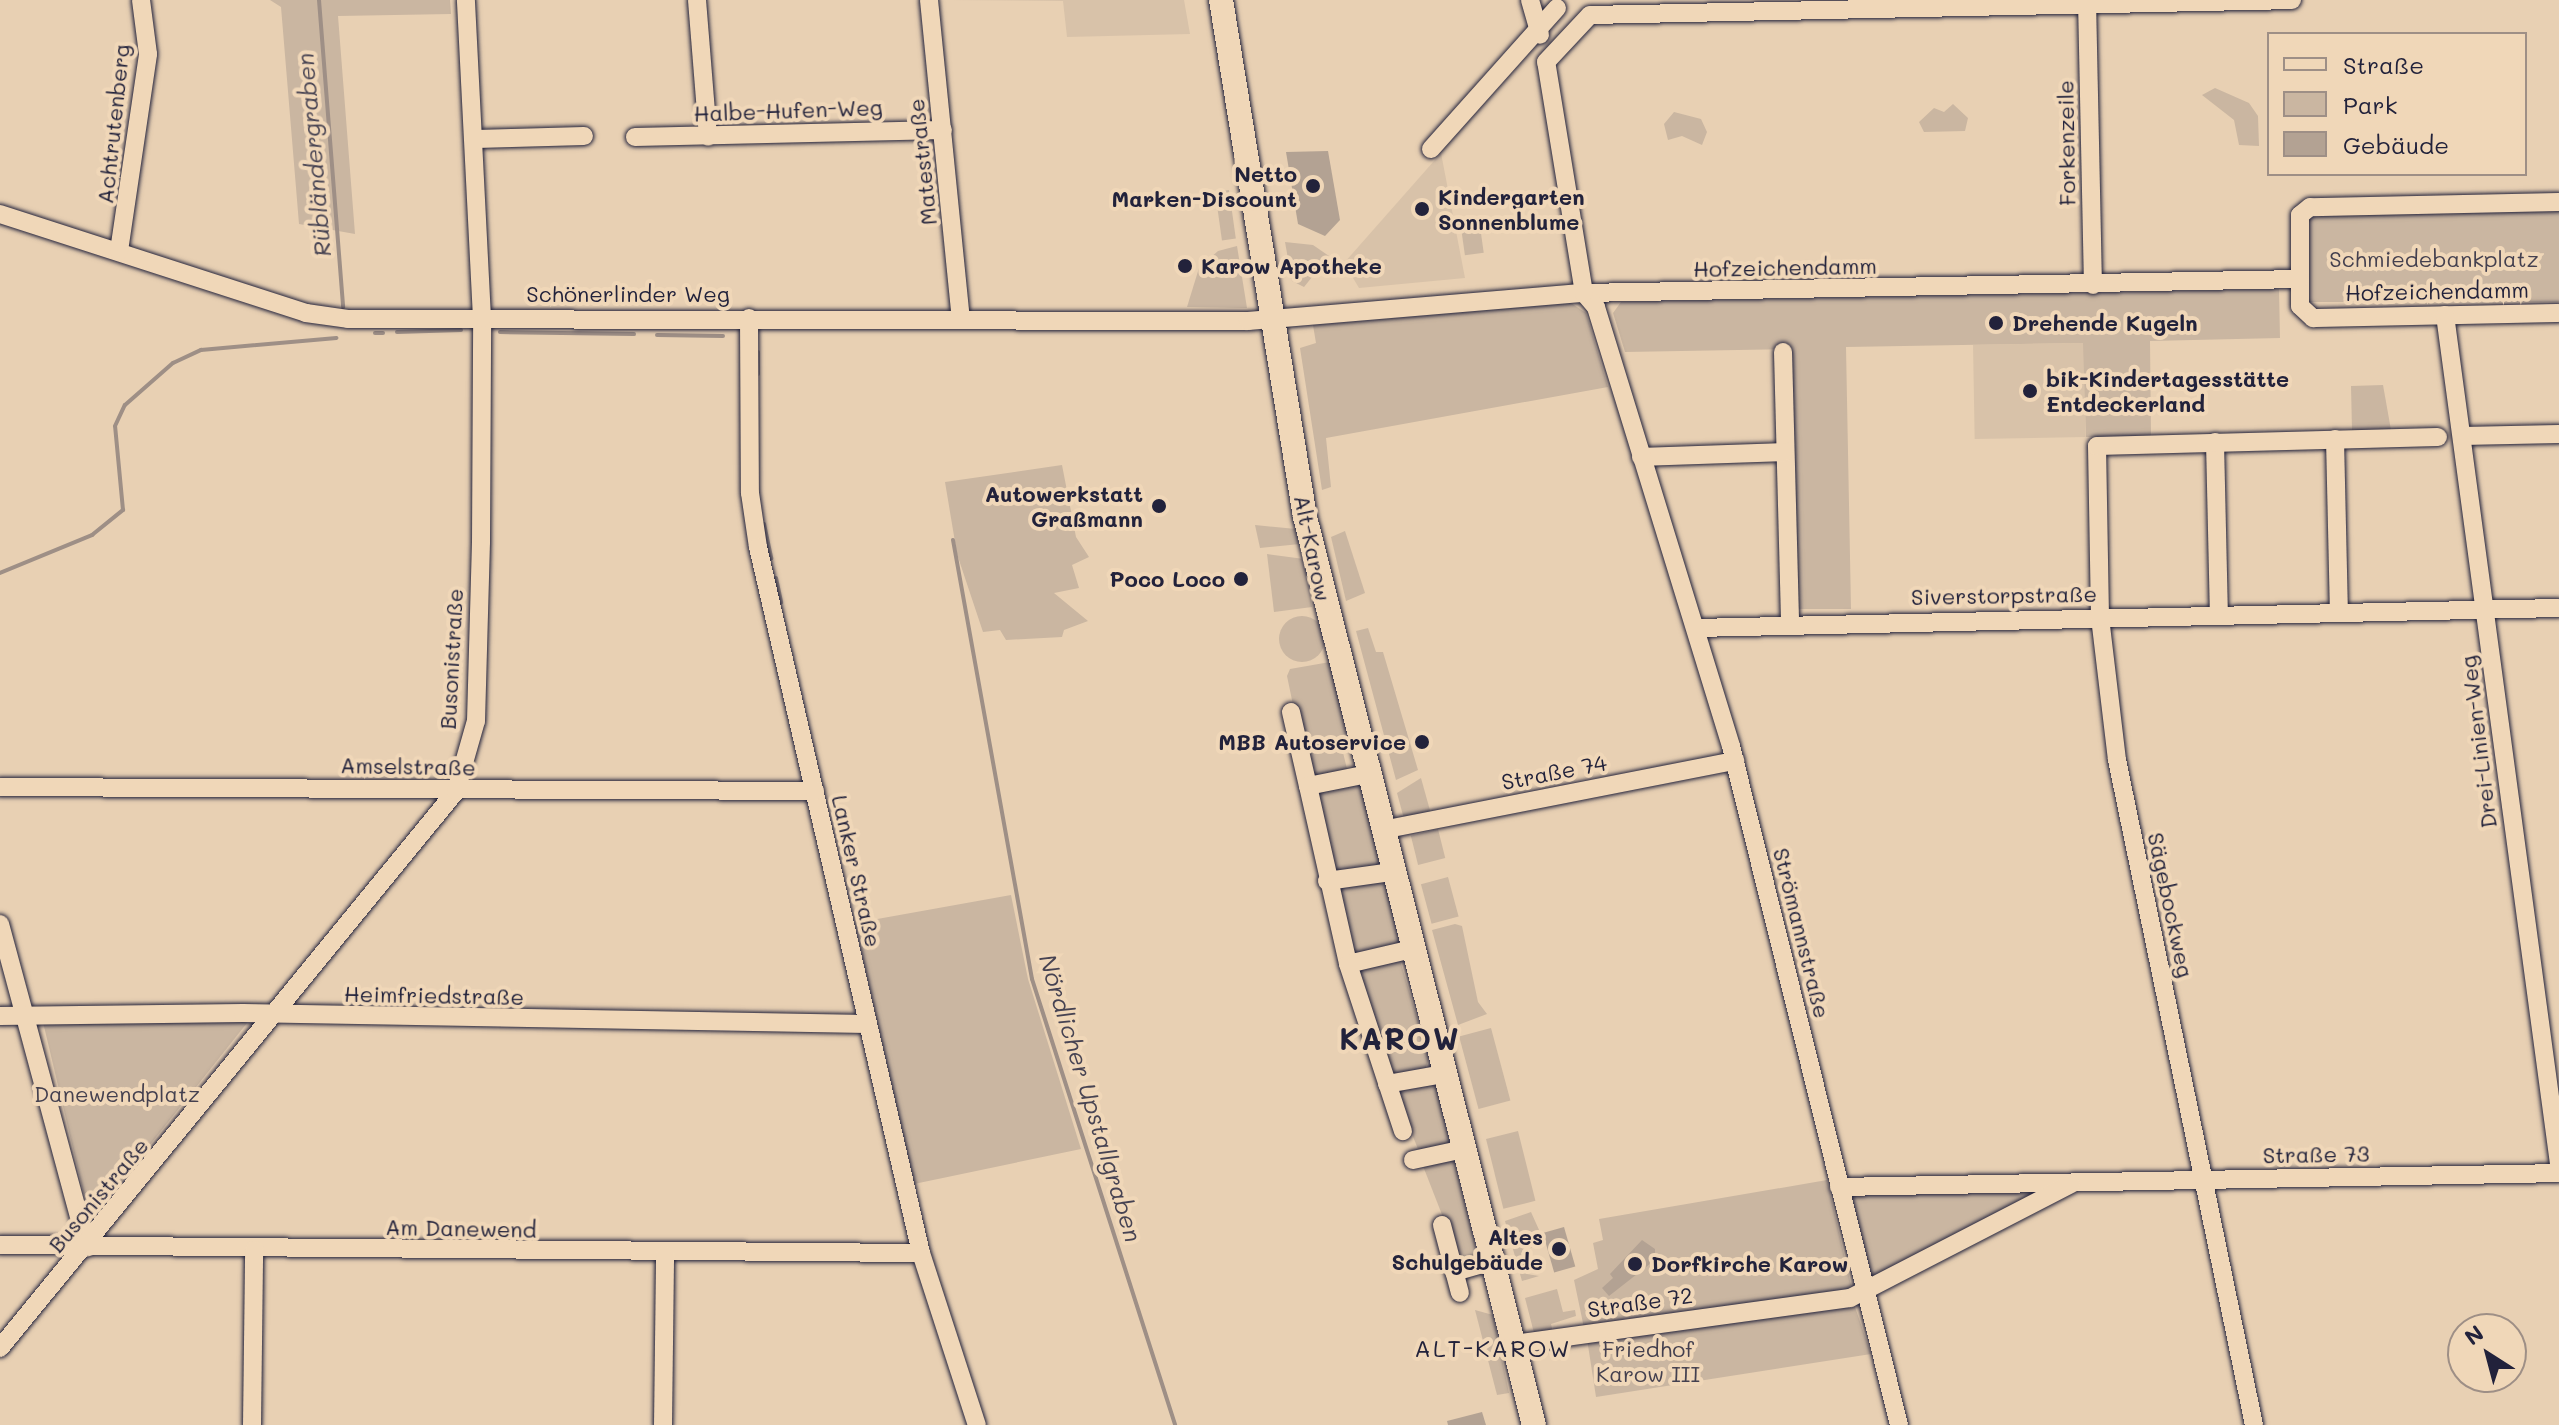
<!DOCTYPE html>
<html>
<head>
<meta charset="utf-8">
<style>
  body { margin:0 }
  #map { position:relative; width:2559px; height:1425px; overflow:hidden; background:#e8d0b3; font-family:Mali,sans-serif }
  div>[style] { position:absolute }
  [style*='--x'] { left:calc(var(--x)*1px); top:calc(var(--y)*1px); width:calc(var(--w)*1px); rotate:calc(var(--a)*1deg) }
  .built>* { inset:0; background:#d8c2a9; transform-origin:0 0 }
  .green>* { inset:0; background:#cab6a1; transform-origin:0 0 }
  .round { border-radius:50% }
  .stream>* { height:4px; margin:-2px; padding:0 2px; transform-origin:2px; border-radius:2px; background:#9e8f86 }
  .building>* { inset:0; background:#b3a293; transform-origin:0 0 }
  .roads { filter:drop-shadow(0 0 2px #22223b) drop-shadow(0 0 2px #22223b) }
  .minor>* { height:18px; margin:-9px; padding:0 9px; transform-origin:9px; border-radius:9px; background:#f0d7b8 }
  .major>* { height:24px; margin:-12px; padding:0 12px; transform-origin:12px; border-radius:12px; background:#f0d7b8 }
  .dots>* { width:22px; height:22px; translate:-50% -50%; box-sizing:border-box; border:4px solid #f0d7b8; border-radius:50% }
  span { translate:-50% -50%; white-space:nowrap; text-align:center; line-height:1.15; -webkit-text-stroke:8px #f0d7b8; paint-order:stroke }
  .street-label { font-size:22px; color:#22223b }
  .poi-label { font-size:22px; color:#22223b; font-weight:700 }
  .right { translate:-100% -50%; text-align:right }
  .left { translate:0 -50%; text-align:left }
  .park-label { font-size:22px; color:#44404f }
  .water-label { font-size:24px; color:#474352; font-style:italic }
  .neighbourhood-label { font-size:24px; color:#22223b; letter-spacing:2px }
  .district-label { font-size:30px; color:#22223b; font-weight:700; letter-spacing:2px }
  .legend { position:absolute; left:2267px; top:32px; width:260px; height:144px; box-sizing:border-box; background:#f0d7b8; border:2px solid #9e8f86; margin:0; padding:10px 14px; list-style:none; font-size:24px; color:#22223b }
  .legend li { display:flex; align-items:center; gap:16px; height:40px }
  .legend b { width:40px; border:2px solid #9e8f86 }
  .north { position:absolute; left:2447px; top:1313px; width:80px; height:80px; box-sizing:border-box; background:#f0d7b8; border:2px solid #9e8f86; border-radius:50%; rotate:324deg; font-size:22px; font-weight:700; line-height:32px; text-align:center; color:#22223b }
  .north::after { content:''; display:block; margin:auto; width:28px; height:36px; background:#22223b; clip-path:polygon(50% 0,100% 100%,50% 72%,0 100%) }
</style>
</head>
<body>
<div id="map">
  <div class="built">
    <div style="clip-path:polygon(950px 0,1184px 0,1190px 34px,1067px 37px,1063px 1px)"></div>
    <div style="clip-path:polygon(1441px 153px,1465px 278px,1359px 288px,1344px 263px)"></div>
    <div style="left:2084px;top:343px;width:94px;height:111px;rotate:89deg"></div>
  </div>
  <div class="green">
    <div style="clip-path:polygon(270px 0,450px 0,451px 14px,338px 16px,355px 234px,299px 224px,281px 7px)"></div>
    <div style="clip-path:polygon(2215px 88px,2249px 103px,2258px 116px,2259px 146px,2239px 145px,2234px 120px,2202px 95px)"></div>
    <div style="clip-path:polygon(1953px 104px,1968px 118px,1965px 131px,1924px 132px,1919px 122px,1934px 108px,1944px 112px)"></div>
    <div style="clip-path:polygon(1674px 112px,1701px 119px,1707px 132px,1702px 145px,1682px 136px,1668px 140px,1664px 124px)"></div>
    <div style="left:1229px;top:190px;width:49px;height:14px;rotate:82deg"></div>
    <div style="left:2559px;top:211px;width:91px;height:251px;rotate:90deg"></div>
    <div style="left:1479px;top:219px;width:34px;height:19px;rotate:82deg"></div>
    <div style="clip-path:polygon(1285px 242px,1313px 245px,1329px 256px,1304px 287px,1292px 281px)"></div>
    <div style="clip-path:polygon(1237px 246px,1247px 308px,1187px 307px,1199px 268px,1218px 251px)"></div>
    <div style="clip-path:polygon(2279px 289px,2280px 338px,2150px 341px,2151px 436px,2086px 437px,2083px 343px,1846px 347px,1851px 609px,1797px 609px,1792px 349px,1625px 352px,1613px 313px,1621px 302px)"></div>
    <div style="clip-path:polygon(1571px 303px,1586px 313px,1608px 387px,1326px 438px,1331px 487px,1322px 490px,1300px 348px,1316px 343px,1313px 325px)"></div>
    <div style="clip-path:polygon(2383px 385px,2391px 430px,2352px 431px,2351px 386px)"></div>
    <div style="clip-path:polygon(1062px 465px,1076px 537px,1089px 557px,1072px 565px,1079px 588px,1054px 593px,1088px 621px,1064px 630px,1062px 637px,1006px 640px,1000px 630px,983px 632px,957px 554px,945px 482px)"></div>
    <div style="clip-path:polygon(1255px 525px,1296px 529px,1300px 544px,1260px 548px)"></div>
    <div style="clip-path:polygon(1345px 531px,1365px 593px,1346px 601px,1331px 537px)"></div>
    <div style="clip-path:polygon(1267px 554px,1304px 559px,1312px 607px,1274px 612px)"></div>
    <div class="round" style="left:1279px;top:616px;width:46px;height:46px"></div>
    <div style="clip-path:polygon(1368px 628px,1376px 652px,1383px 652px,1418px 770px,1396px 780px,1356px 631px)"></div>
    <div style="clip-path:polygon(1330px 662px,1348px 733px,1339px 736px,1348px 773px,1308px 777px,1287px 676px,1290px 669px)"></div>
    <div style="clip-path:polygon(1421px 778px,1431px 814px,1404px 819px,1397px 793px)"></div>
    <div style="clip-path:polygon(1355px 782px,1361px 785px,1381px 864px,1335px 875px,1316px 790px)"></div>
    <div style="left:1438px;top:829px;width:30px;height:28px;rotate:76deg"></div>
    <div style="left:1448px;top:877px;width:41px;height:28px;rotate:75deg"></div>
    <div style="clip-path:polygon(1371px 878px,1386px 886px,1400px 942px,1352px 954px,1339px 883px)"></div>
    <div style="clip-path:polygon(1011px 895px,1028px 979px,1081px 1149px,914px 1184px,855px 923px)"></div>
    <div style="clip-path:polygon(1455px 924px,1462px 926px,1478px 1002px,1487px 1014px,1458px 1025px,1432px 930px)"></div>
    <div style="clip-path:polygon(1399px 957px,1429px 1058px,1425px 1070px,1394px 1075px,1356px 972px)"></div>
    <div style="clip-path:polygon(42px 1018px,251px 1018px,90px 1220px)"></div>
    <div style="left:1491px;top:1028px;width:75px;height:33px;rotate:75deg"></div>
    <div style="clip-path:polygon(1427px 1082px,1437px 1087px,1450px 1141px,1446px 1148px,1420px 1154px,1395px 1092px)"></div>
    <div style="left:1518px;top:1131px;width:72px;height:33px;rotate:76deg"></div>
    <div style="clip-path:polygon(1448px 1157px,1454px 1161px,1478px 1256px,1462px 1266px,1423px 1166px)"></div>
    <div style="clip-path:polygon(1827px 1180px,1851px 1285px,1847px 1292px,1584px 1328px,1574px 1280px,1598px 1269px,1593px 1243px,1603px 1240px,1599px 1219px)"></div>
    <div style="clip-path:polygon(2046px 1188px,1871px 1278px,1850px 1198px,1854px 1193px)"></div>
    <div style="clip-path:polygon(1531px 1212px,1544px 1241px,1521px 1253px,1527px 1274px,1539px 1276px,1522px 1281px,1505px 1221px)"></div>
    <div style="clip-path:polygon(1557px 1289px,1563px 1312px,1575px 1310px,1576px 1316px,1551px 1324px,1553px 1333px,1534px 1333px,1525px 1298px)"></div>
    <div style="clip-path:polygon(1854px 1304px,1871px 1354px,1596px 1397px,1587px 1339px)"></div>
    <div style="clip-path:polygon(1475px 1310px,1493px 1315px,1509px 1393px,1497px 1395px)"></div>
  </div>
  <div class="stream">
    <div style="--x:319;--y:0;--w:308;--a:85.5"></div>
    <div style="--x:397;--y:332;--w:64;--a:-1.8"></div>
    <div style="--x:500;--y:332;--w:134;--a:0.9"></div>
    <div style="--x:375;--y:333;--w:8;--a:0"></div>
    <div style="--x:657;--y:335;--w:66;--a:0.9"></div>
    <div style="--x:758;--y:374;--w:22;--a:-90"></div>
    <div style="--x:764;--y:524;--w:35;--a:78"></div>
    <div style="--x:953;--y:540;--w:446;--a:79.8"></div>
    <div style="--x:1032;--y:979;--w:468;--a:72.2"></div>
    <div style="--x:0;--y:573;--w:100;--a:-22.4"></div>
    <div style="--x:92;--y:535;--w:40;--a:-39"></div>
    <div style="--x:123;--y:510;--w:84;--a:-95.4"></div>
    <div style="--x:115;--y:426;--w:23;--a:-65"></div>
    <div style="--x:125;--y:405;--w:64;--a:-41.2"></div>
    <div style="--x:173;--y:363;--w:31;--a:-25"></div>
    <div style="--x:201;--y:350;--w:136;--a:-5.1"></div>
    <div style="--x:776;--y:578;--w:25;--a:78"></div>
  </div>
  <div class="building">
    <div style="clip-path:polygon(1328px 151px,1340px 220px,1325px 236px,1298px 224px,1286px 152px)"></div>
    <div style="left:1564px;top:1227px;width:41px;height:22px;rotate:74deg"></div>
    <div style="clip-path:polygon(1642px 1240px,1655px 1249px,1655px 1260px,1609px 1296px,1602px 1288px,1613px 1278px,1610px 1274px)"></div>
    <div style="clip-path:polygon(1482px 1412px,1486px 1425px,1448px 1425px,1447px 1421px)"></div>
  </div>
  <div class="roads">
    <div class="minor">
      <div style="--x:697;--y:0;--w:137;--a:85.4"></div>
      <div style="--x:929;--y:0;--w:321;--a:84.3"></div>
      <div style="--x:1530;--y:0;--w:36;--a:74"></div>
      <div style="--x:2087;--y:0;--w:285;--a:88.8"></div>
      <div style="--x:635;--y:137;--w:308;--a:-1.3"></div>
      <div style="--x:476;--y:139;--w:108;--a:-1.6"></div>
      <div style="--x:1431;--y:149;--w:189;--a:-48.2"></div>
      <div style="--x:2559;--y:202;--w:249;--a:178.8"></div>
      <div style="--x:2310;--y:207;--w:13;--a:141"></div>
      <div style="--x:2300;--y:215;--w:91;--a:90"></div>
      <div style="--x:2300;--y:306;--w:18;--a:43"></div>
      <div style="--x:2313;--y:318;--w:246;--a:-1.2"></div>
      <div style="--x:0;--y:214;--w:322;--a:17.9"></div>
      <div style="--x:306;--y:313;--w:42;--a:8.1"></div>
      <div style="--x:348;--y:319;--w:900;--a:0.13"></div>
      <div style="--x:1248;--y:321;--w:337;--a:-4.8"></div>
      <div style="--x:1584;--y:293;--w:716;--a:-1.12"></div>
      <div style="--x:119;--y:251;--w:199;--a:-81.6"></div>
      <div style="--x:148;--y:54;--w:54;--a:-97.4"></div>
      <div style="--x:2445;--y:315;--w:857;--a:82.35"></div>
      <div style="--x:749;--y:318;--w:175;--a:89.7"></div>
      <div style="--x:750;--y:493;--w:55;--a:81.6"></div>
      <div style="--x:758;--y:547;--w:725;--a:77"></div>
      <div style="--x:921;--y:1253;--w:181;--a:72"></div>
      <div style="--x:1783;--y:352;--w:272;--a:88.5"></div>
      <div style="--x:2462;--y:436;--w:97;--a:-1.2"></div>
      <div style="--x:2335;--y:439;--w:173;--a:88.7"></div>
      <div style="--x:2215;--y:442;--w:173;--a:88.7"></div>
      <div style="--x:1641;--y:457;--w:144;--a:-2"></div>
      <div style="--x:1696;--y:628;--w:863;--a:-1.33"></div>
      <div style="--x:1291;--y:712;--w:76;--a:77.1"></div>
      <div style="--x:1308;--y:786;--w:61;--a:-11.3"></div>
      <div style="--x:1308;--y:786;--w:182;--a:77.3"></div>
      <div style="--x:1348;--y:964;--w:176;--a:71.8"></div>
      <div style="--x:0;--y:787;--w:815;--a:0.28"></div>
      <div style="--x:1382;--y:830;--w:360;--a:-11.1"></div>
      <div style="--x:1327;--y:881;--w:66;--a:-7.9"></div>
      <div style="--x:0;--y:924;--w:335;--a:74.9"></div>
      <div style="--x:1348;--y:964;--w:66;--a:-13.2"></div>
      <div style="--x:0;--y:1016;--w:243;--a:-0.7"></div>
      <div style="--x:243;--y:1013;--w:624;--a:1.01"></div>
      <div style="--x:1387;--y:1084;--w:58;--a:-10"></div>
      <div style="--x:1413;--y:1160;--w:52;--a:-12.2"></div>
      <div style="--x:1839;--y:1187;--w:720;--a:-1.11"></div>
      <div style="--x:1442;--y:1225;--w:70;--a:75.2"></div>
      <div style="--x:0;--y:1245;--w:921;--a:0.5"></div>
      <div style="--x:1454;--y:1272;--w:41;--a:-15.8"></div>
      <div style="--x:1514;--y:1344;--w:339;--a:-7.8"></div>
      <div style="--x:1850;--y:1298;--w:249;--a:-27.3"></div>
      <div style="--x:0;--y:1348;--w:720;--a:-50.69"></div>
      <div style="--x:456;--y:791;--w:73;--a:-74.1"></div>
      <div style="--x:476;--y:721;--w:179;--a:-88.4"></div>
      <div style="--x:481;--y:542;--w:224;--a:-89.7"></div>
      <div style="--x:482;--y:318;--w:318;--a:-92.9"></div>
      <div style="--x:252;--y:1425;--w:175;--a:-89.3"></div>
      <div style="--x:663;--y:1425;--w:170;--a:-89.3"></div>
      <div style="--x:1899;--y:1425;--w:699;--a:-103.9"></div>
      <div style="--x:1731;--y:746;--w:459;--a:-107.1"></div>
      <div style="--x:1596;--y:307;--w:18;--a:-131"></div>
      <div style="--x:1584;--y:293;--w:234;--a:-99.3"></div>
      <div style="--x:1546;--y:62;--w:64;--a:-46.9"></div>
      <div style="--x:1590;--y:15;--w:702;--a:-1.22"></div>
      <div style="--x:2254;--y:1425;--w:679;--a:-101.64"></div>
      <div style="--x:2117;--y:760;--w:144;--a:-96.8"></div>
      <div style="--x:2100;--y:617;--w:171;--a:-91"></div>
      <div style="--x:2097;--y:446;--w:341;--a:-1.5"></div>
    </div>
    <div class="major">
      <div style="--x:1221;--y:0;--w:524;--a:80.77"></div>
      <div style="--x:1305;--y:517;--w:936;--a:75.85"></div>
    </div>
  </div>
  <div class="dots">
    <div style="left:1313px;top:186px;background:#22223b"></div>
    <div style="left:1422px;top:209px;background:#22223b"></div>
    <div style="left:1185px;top:266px;background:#22223b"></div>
    <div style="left:1996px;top:323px;background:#22223b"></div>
    <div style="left:2030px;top:391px;background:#22223b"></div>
    <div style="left:1159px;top:506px;background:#22223b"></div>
    <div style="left:1241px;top:579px;background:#22223b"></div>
    <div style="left:1422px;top:742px;background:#22223b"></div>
    <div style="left:1559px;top:1249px;background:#22223b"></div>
    <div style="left:1635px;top:1264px;background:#22223b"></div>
  </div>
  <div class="street-label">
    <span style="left:788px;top:110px;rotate:-2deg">Halbe-Hufen-Weg</span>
    <span style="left:113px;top:124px;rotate:-84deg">Achtrutenberg</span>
    <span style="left:2066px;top:143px;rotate:-91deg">Forkenzeile</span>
    <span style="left:922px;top:162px;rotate:-96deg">Matestraße</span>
    <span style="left:1785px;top:267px;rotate:-1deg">Hofzeichendamm</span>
    <span style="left:2437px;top:291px;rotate:-1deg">Hofzeichendamm</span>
    <span style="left:628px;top:294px">Schönerlinder Weg</span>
    <span style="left:1313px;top:548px;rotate:78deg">Alt-Karow</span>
    <span style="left:2004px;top:595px;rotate:-1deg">Siverstorpstraße</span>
    <span style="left:451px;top:659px;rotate:-87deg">Busonistraße</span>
    <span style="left:2478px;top:742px;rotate:-97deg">Drei-Linien-Weg</span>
    <span style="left:408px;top:766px;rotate:1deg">Amselstraße</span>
    <span style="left:1554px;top:772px;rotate:-11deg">Straße 74</span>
    <span style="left:857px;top:871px;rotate:77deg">Lanker Straße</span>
    <span style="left:2171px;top:905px;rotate:78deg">Sägebockweg</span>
    <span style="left:1802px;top:933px;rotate:76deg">Strömannstraße</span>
    <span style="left:434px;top:995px;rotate:1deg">Heimfriedstraße</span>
    <span style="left:2316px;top:1154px;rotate:-1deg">Straße 73</span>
    <span style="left:98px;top:1195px;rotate:-50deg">Busonistraße</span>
    <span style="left:461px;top:1228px;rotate:1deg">Am Danewend</span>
    <span style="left:1640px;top:1302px;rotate:-8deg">Straße 72</span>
  </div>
  <div class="poi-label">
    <span class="right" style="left:1297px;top:186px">Netto<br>Marken-Discount</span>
    <span class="left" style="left:1438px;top:209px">Kindergarten<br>Sonnenblume</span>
    <span class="left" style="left:1201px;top:266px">Karow Apotheke</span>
    <span class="left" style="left:2012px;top:323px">Drehende Kugeln</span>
    <span class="left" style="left:2046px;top:391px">bik-Kindertagesstätte<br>Entdeckerland</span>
    <span class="right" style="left:1143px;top:506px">Autowerkstatt<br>Graßmann</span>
    <span class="right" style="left:1225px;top:579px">Poco Loco</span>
    <span class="right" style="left:1406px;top:742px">MBB Autoservice</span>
    <span class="right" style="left:1543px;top:1249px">Altes<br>Schulgebäude</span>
    <span class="left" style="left:1651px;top:1264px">Dorfkirche Karow</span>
  </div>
  <div class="park-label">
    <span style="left:2434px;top:259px">Schmiedebankplatz</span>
    <span style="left:117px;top:1094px">Danewendplatz</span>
    <span style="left:1648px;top:1361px">Friedhof<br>Karow III</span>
  </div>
  <div class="water-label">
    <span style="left:313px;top:155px;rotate:-95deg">Rübländergraben</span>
    <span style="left:1091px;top:1098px;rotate:73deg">Nördlicher Upstallgraben</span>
  </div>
  <div class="neighbourhood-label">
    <span style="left:1493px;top:1348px">ALT-KAROW</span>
  </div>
  <div class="district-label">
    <span style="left:1400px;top:1038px">KAROW</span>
  </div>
  <ul class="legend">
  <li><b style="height:10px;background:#f0d7b8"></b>Straße</li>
  <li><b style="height:22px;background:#cab6a1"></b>Park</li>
  <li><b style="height:22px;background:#b3a293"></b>Gebäude</li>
  </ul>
  <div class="north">N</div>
</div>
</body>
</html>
